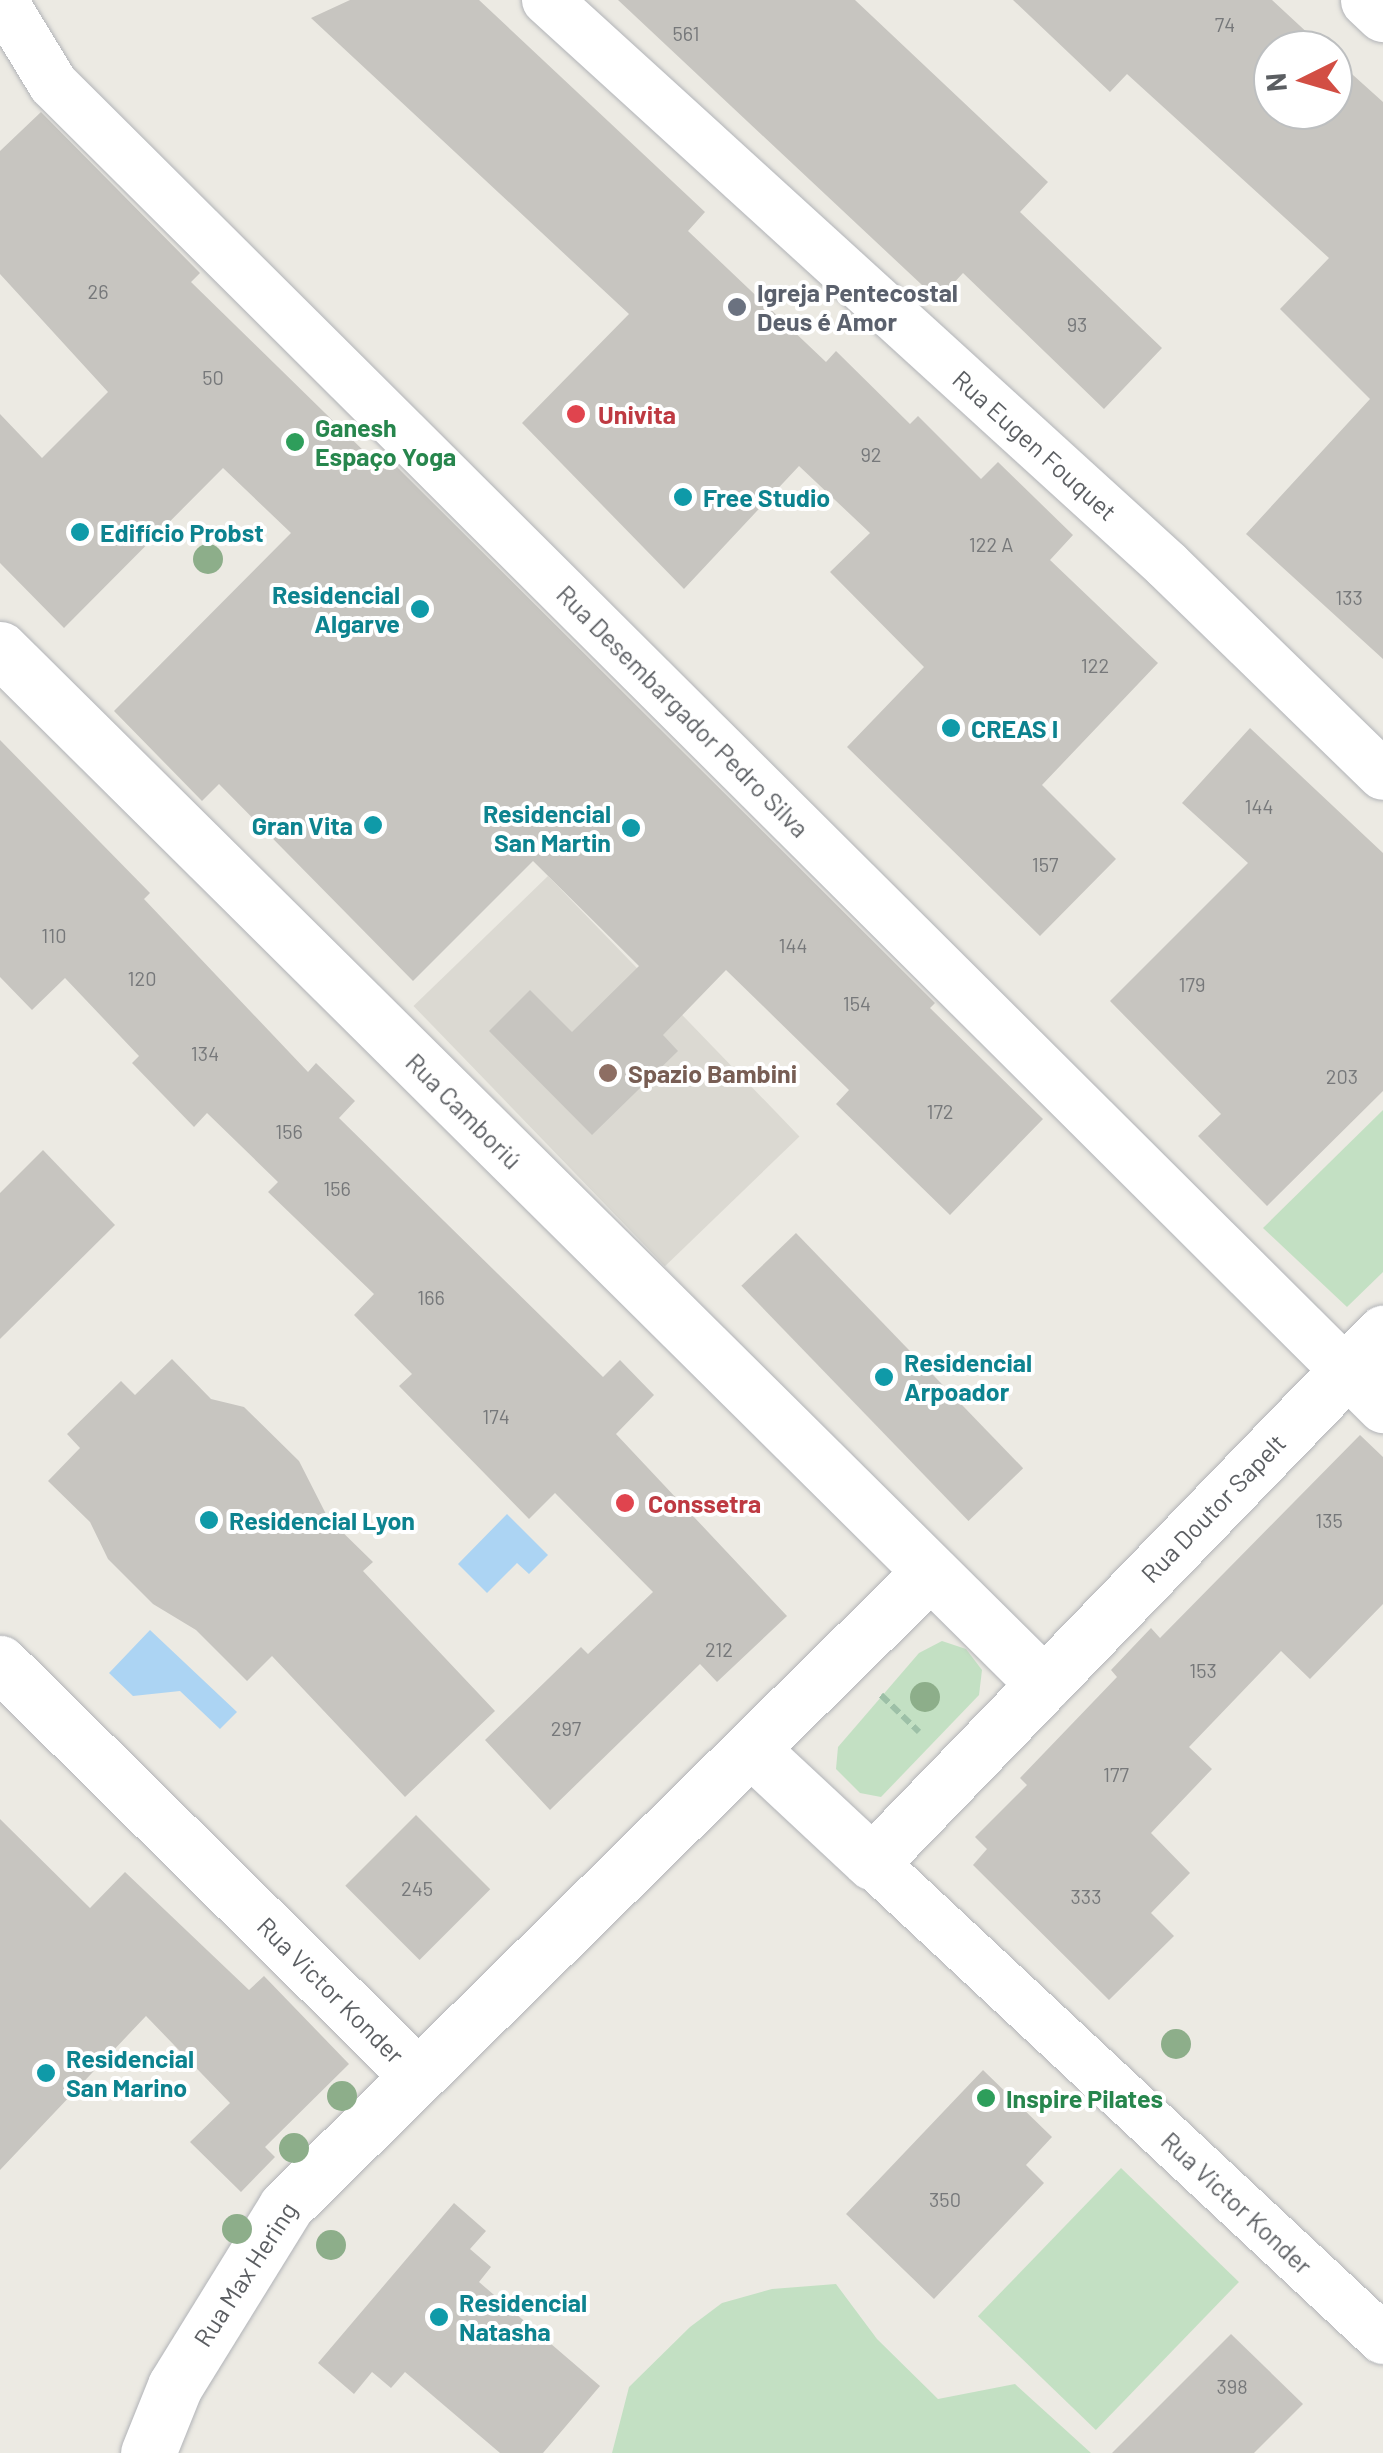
<!DOCTYPE html>
<html>
<head>
<meta charset="utf-8">
<style>
  body { margin:0 }
  #map { position:relative; width:1383px; height:2453px; overflow:hidden; background:#eceae3; font-family:Barlow,sans-serif }
  div>[style] { position:absolute }
  [style*='--x'] { left:calc(var(--x)*1px); top:calc(var(--y)*1px); width:calc(var(--w)*1px); rotate:calc(var(--a)*1deg) }
  .education>* { inset:0; background:#dbd9d2; transform-origin:0 0 }
  .green>* { inset:0; background:#c3e0c3; transform-origin:0 0 }
  .water>* { inset:0; background:#acd4f3 }
  .building>* { inset:0; background:#c7c5c0; transform-origin:0 0 }
  .path>* { height:6px; margin-top:-3px; transform-origin:0; background:repeating-linear-gradient(90deg,#9dc0a7 0 10px,transparent 0 15px) }
  .roads { filter:drop-shadow(0 0 2px #b1b3b7) drop-shadow(0 0 2px #b1b3b7) }
  .street>* { height:50px; margin:-25px; padding:0 25px; transform-origin:25px; border-radius:25px; background:#fff }
  .secondary>* { height:55px; margin:-27.5px; padding:0 27.5px; transform-origin:27.5px; border-radius:27.5px; background:#fff }
  .trees>* { width:30px; height:30px; margin:-15px; border-radius:50%; background:#8dae8a }
  .dots>* { width:28px; height:28px; translate:-50% -50%; box-sizing:border-box; border:5px solid #fff; border-radius:50% }
  span { translate:-50% -50%; white-space:nowrap; text-align:center; line-height:1.15; -webkit-text-stroke:8px #fff; paint-order:stroke }
  .number-label { font-size:20px; color:#76787a }
  .number-label span { -webkit-text-stroke-width:0 }
  .worship-label { font-size:25px; color:#5b616d; font-weight:700 }
  .left { translate:0 -50%; text-align:left }
  .health-label { font-size:25px; color:#be3a42; font-weight:700 }
  .leisure-label { font-size:25px; color:#27864d; font-weight:700 }
  .street-label { font-size:25px; color:#5b5e62 }
  .culture-label { font-size:25px; color:#0d838f; font-weight:700 }
  .right { translate:-100% -50%; text-align:right }
  .education-label { font-size:25px; color:#785e54; font-weight:700 }
  .north { position:absolute; left:1253px; top:30px; width:100px; height:100px; box-sizing:border-box; background:#fff; border:2px solid #bdbfc0; border-radius:50%; rotate:265deg; font-size:28px; font-weight:700; line-height:40px; text-align:center; color:#5b5e62 }
  .north::after { content:''; display:block; margin:auto; width:35px; height:45px; background:#d24e44; clip-path:polygon(50% 0,100% 100%,50% 72%,0 100%) }
</style>
</head>
<body>
<div id="map">
  <div class="education">
    <div style="left:548px;top:876px;width:362px;height:187px;rotate:46deg"></div>
  </div>
  <div class="green">
    <div style="clip-path:polygon(1383px 1110px,1383px 1272px,1347px 1307px,1263px 1228px)"></div>
    <div style="clip-path:polygon(942px 1641px,966px 1649px,982px 1670px,979px 1695px,881px 1797px,860px 1793px,836px 1769px,838px 1747px,919px 1653px)"></div>
    <div style="left:1121px;top:2168px;width:164px;height:206px;rotate:44deg"></div>
    <div style="clip-path:polygon(836px 2284px,877px 2339px,938px 2399px,1015px 2384px,1091px 2453px,612px 2453px,629px 2387px,690px 2327px,722px 2303px,772px 2289px)"></div>
  </div>
  <div class="water">
    <div style="clip-path:polygon(507px 1514px,548px 1555px,529px 1574px,517px 1563px,487px 1593px,458px 1564px)"></div>
    <div style="clip-path:polygon(150px 1630px,237px 1712px,220px 1729px,180px 1691px,133px 1696px,109px 1673px)"></div>
  </div>
  <div class="building">
    <div style="clip-path:polygon(350px 0,479px 0,705px 212px,688px 231px,826px 362px,836px 351px,910px 424px,918px 416px,981px 479px,998px 462px,1073px 535px,1050px 560px,1158px 663px,1042px 785px,1116px 859px,1040px 936px,847px 747px,924px 667px,830px 572px,870px 533px,799px 466px,684px 589px,522px 423px,629px 314px,311px 18px)"></div>
    <div style="clip-path:polygon(618px 0,855px 0,1048px 182px,1020px 212px,1162px 348px,1104px 409px,963px 273px,938px 300px)"></div>
    <div style="clip-path:polygon(1013px 0,1272px 0,1326px 50px,1273px 50px,1273px 110px,1333px 110px,1333px 57px,1383px 102px,1383px 659px,1246px 534px,1370px 399px,1280px 309px,1329px 258px,1127px 74px,1110px 92px)"></div>
    <div style="clip-path:polygon(41px 112px,200px 273px,191px 282px,371px 458px,380px 450px,935px 1003px,930px 1008px,1043px 1119px,950px 1215px,836px 1104px,849px 1090px,726px 970px,663px 1035px,678px 1051px,592px 1135px,489px 1031px,530px 990px,572px 1032px,639px 966px,533px 861px,413px 981px,219px 784px,202px 801px,114px 711px,291px 533px,223px 468px,64px 628px,0 563px,0 414px,42px 458px,108px 392px,0 274px,0 151px)"></div>
    <div style="clip-path:polygon(1250px 728px,1383px 853px,1383px 1091px,1267px 1206px,1198px 1136px,1221px 1114px,1110px 1001px,1248px 863px,1182px 803px)"></div>
    <div style="clip-path:polygon(0 740px,150px 893px,144px 899px,308px 1072px,316px 1063px,355px 1101px,339px 1118px,603px 1377px,620px 1360px,654px 1395px,616px 1434px,787px 1616px,717px 1682px,700px 1664px,550px 1810px,485px 1740px,581px 1647px,588px 1654px,653px 1592px,555px 1493px,529px 1519px,399px 1386px,412px 1374px,354px 1315px,374px 1294px,268px 1192px,278px 1182px,207px 1113px,194px 1127px,132px 1063px,139px 1056px,65px 978px,32px 1010px,0 977px)"></div>
    <div style="clip-path:polygon(43px 1150px,115px 1225px,0 1339px,0 1193px)"></div>
    <div style="left:796px;top:1233px;width:327px;height:76px;rotate:46deg"></div>
    <div style="clip-path:polygon(172px 1359px,211px 1399px,244px 1407px,299px 1461px,328px 1518px,373px 1562px,363px 1571px,495px 1711px,405px 1797px,272px 1656px,247px 1681px,196px 1630px,153px 1604px,108px 1559px,90px 1522px,48px 1481px,80px 1448px,67px 1434px,121px 1381px,135px 1395px)"></div>
    <div style="clip-path:polygon(1360px 1435px,1383px 1457px,1383px 1604px,1310px 1679px,1281px 1651px,1189px 1747px,1212px 1769px,1151px 1833px,1190px 1873px,1151px 1913px,1174px 1936px,1109px 2000px,973px 1865px,987px 1849px,975px 1837px,1027px 1785px,1020px 1778px,1117px 1677px,1111px 1670px,1151px 1628px,1160px 1638px)"></div>
    <div style="left:416px;top:1815px;width:105px;height:100px;rotate:45deg"></div>
    <div style="clip-path:polygon(0 1819px,90px 1908px,125px 1872px,249px 1990px,264px 1976px,349px 2064px,265px 2147px,275px 2157px,241px 2192px,190px 2142px,230px 2103px,146px 2016px,0 2170px)"></div>
    <div style="clip-path:polygon(983px 2070px,1052px 2137px,1026px 2165px,1044px 2183px,934px 2299px,846px 2214px)"></div>
    <div style="clip-path:polygon(454px 2203px,486px 2231px,470px 2249px,491px 2267px,479px 2282px,600px 2386px,543px 2453px,500px 2453px,405px 2372px,391px 2388px,372px 2372px,354px 2394px,318px 2363px)"></div>
    <div style="clip-path:polygon(1231px 2334px,1303px 2404px,1254px 2453px,1112px 2453px)"></div>
  </div>
  <div class="path">
    <div style="--x:881;--y:1695;--w:53;--a:44.2"></div>
  </div>
  <div class="roads">
    <div class="street">
      <div style="--x:2;--y:0;--w:98;--a:58.7"></div>
      <div style="--x:53;--y:84;--w:1877;--a:44.87"></div>
      <div style="--x:547;--y:0;--w:839;--a:42.34"></div>
      <div style="--x:1167;--y:565;--w:301;--a:44.2"></div>
      <div style="--x:872;--y:1862;--w:699;--a:43.03"></div>
    </div>
    <div class="secondary">
      <div style="--x:1368;--y:0;--w:21;--a:43"></div>
      <div style="--x:0;--y:649;--w:1470;--a:44.75"></div>
      <div style="--x:0;--y:1663;--w:585;--a:44.65"></div>
      <div style="--x:752;--y:1750;--w:164;--a:43"></div>
      <div style="--x:872;--y:1862;--w:736;--a:-45.99"></div>
      <div style="--x:148;--y:2453;--w:72;--a:-68.1"></div>
      <div style="--x:175;--y:2386;--w:211;--a:-58.3"></div>
      <div style="--x:286;--y:2206;--w:902;--a:-44.55"></div>
    </div>
  </div>
  <div class="trees">
    <div style="left:208px;top:559px"></div>
    <div style="left:925px;top:1697px"></div>
    <div style="left:1176px;top:2044px"></div>
    <div style="left:342px;top:2096px"></div>
    <div style="left:294px;top:2148px"></div>
    <div style="left:237px;top:2229px"></div>
    <div style="left:331px;top:2245px"></div>
  </div>
  <div class="dots">
    <div style="left:737px;top:307px;background:#6b7280"></div>
    <div style="left:576px;top:414px;background:#e0444e"></div>
    <div style="left:295px;top:442px;background:#2e9e5b"></div>
    <div style="left:683px;top:497px;background:#0f9aa8"></div>
    <div style="left:80px;top:532px;background:#0f9aa8"></div>
    <div style="left:420px;top:609px;background:#0f9aa8"></div>
    <div style="left:951px;top:728px;background:#0f9aa8"></div>
    <div style="left:373px;top:825px;background:#0f9aa8"></div>
    <div style="left:631px;top:828px;background:#0f9aa8"></div>
    <div style="left:608px;top:1073px;background:#8d6e63"></div>
    <div style="left:884px;top:1377px;background:#0f9aa8"></div>
    <div style="left:625px;top:1503px;background:#e0444e"></div>
    <div style="left:209px;top:1520px;background:#0f9aa8"></div>
    <div style="left:46px;top:2073px;background:#0f9aa8"></div>
    <div style="left:986px;top:2098px;background:#2e9e5b"></div>
    <div style="left:439px;top:2317px;background:#0f9aa8"></div>
  </div>
  <div class="number-label">
    <span style="left:1225px;top:24px">74</span>
    <span style="left:686px;top:33px">561</span>
    <span style="left:98px;top:291px">26</span>
    <span style="left:1077px;top:324px">93</span>
    <span style="left:213px;top:377px">50</span>
    <span style="left:871px;top:454px">92</span>
    <span style="left:991px;top:544px">122 A</span>
    <span style="left:1349px;top:597px">133</span>
    <span style="left:1095px;top:665px">122</span>
    <span style="left:1259px;top:806px">144</span>
    <span style="left:1045px;top:864px">157</span>
    <span style="left:54px;top:935px">110</span>
    <span style="left:793px;top:945px">144</span>
    <span style="left:142px;top:978px">120</span>
    <span style="left:1192px;top:984px">179</span>
    <span style="left:857px;top:1003px">154</span>
    <span style="left:205px;top:1053px">134</span>
    <span style="left:1342px;top:1076px">203</span>
    <span style="left:940px;top:1111px">172</span>
    <span style="left:289px;top:1131px">156</span>
    <span style="left:337px;top:1188px">156</span>
    <span style="left:431px;top:1297px">166</span>
    <span style="left:496px;top:1416px">174</span>
    <span style="left:1329px;top:1520px">135</span>
    <span style="left:719px;top:1649px">212</span>
    <span style="left:1203px;top:1670px">153</span>
    <span style="left:566px;top:1728px">297</span>
    <span style="left:1116px;top:1774px">177</span>
    <span style="left:417px;top:1888px">245</span>
    <span style="left:1086px;top:1896px">333</span>
    <span style="left:945px;top:2199px">350</span>
    <span style="left:1232px;top:2386px">398</span>
  </div>
  <div class="worship-label">
    <span class="left" style="left:757px;top:307px">Igreja Pentecostal<br>Deus é Amor</span>
  </div>
  <div class="health-label">
    <span class="left" style="left:598px;top:414px">Univita</span>
    <span class="left" style="left:648px;top:1503px">Conssetra</span>
  </div>
  <div class="leisure-label">
    <span class="left" style="left:315px;top:442px">Ganesh<br>Espaço Yoga</span>
    <span class="left" style="left:1006px;top:2098px">Inspire Pilates</span>
  </div>
  <div class="street-label">
    <span style="left:1035px;top:445px;rotate:42deg">Rua Eugen Fouquet</span>
    <span style="left:683px;top:711px;rotate:45deg">Rua Desembargador Pedro Silva</span>
    <span style="left:464px;top:1111px;rotate:45deg">Rua Camboriú</span>
    <span style="left:1213px;top:1508px;rotate:-46deg">Rua Doutor Sapelt</span>
    <span style="left:331px;top:1990px;rotate:45deg">Rua Victor Konder</span>
    <span style="left:1237px;top:2203px;rotate:43deg">Rua Victor Konder</span>
    <span style="left:245px;top:2274px;rotate:-57deg">Rua Max Hering</span>
  </div>
  <div class="culture-label">
    <span class="left" style="left:703px;top:497px">Free Studio</span>
    <span class="left" style="left:100px;top:532px">Edifício Probst</span>
    <span class="right" style="left:400px;top:609px">Residencial<br>Algarve</span>
    <span class="left" style="left:971px;top:728px">CREAS I</span>
    <span class="right" style="left:611px;top:828px">Residencial<br>San Martin</span>
    <span class="right" style="left:353px;top:825px">Gran Vita</span>
    <span class="left" style="left:904px;top:1377px">Residencial<br>Arpoador</span>
    <span class="left" style="left:229px;top:1520px">Residencial Lyon</span>
    <span class="left" style="left:66px;top:2073px">Residencial<br>San Marino</span>
    <span class="left" style="left:459px;top:2317px">Residencial<br>Natasha</span>
  </div>
  <div class="education-label">
    <span class="left" style="left:628px;top:1073px">Spazio Bambini</span>
  </div>
  <div class="north">N</div>
</div>
</body>
</html>
